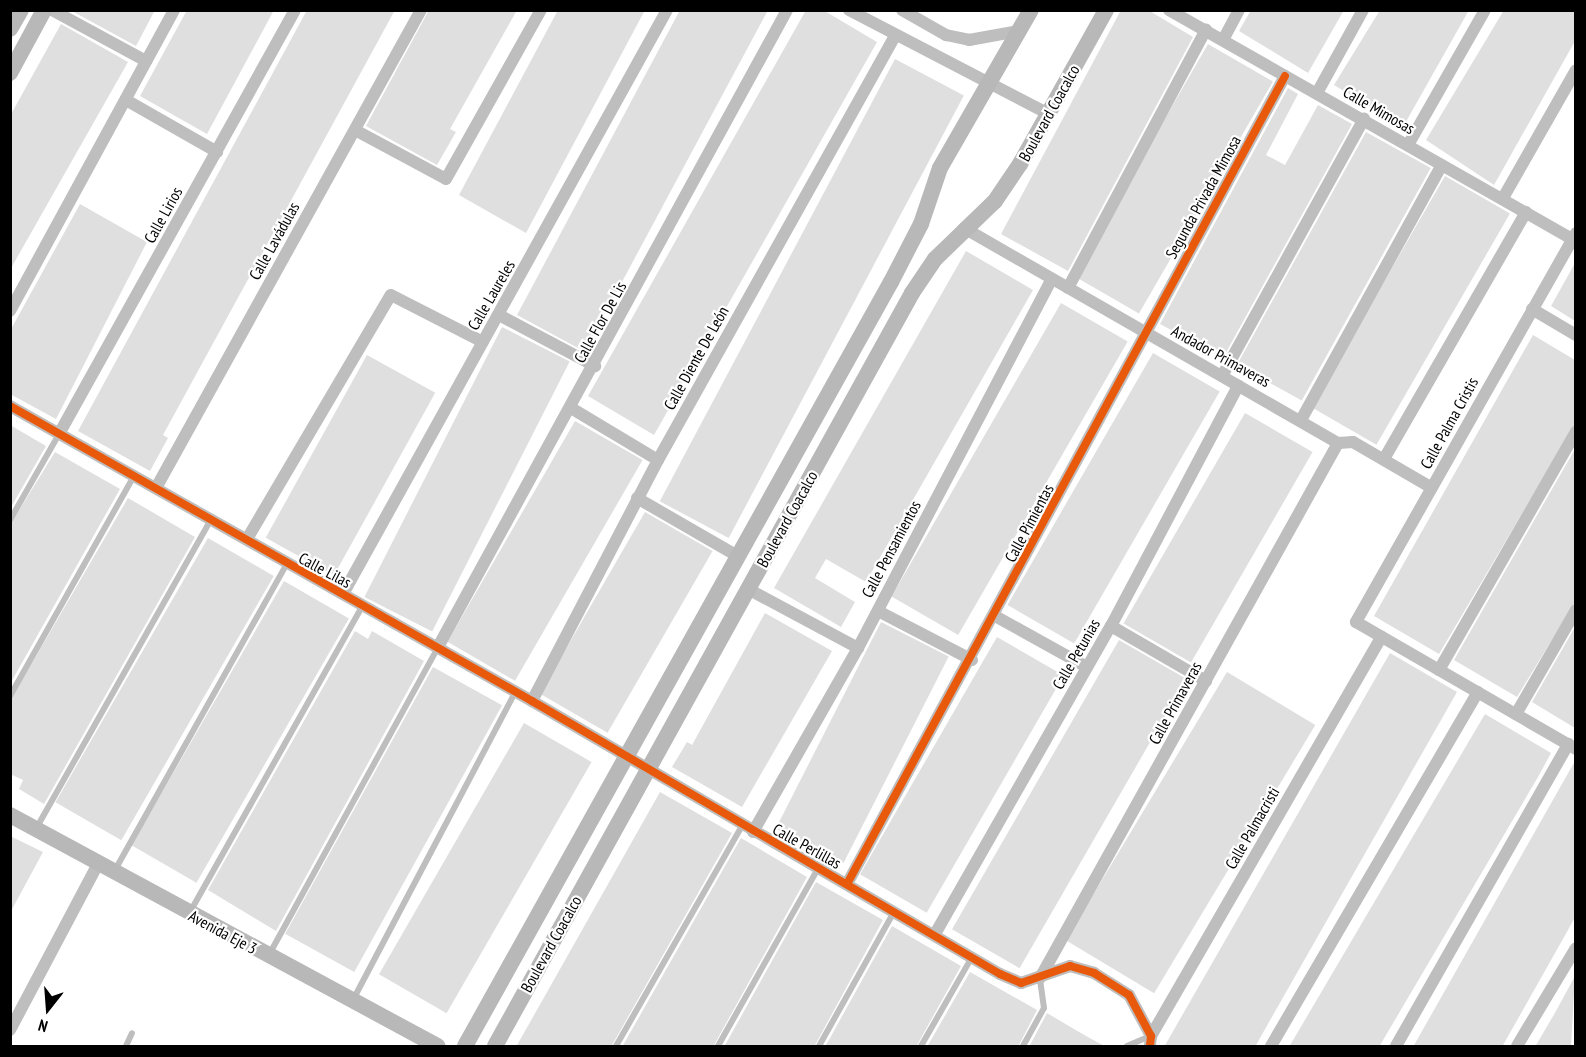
<!DOCTYPE html>
<html>
<head>
<meta charset="utf-8">
<style>
  body { margin:0 }
  #map { position:relative; width:1586px; height:1057px; overflow:hidden; background:#fff; font-family:"PT Sans Narrow",sans-serif }
  div>[style] { position:absolute }
  [style*='--x'] { left:calc(var(--x)*1px); top:calc(var(--y)*1px); width:calc(var(--w)*1px); rotate:calc(var(--a)*1deg) }
  .building>* { inset:0; background:#dfdfdf; transform-origin:0 0 }
  .lane>* { height:6px; margin:-3px; padding:0 3px; transform-origin:3px; border-radius:3px; background:#bebebe }
  .street>* { height:12px; margin:-6px; padding:0 6px; transform-origin:6px; border-radius:6px; background:#bebebe }
  .secondary>* { height:16px; margin:-8px; padding:0 8px; transform-origin:8px; border-radius:8px; background:#b8b8b8 }
  .cycleway>* { height:8px; margin:-4px; padding:0 4px; transform-origin:4px; border-radius:4px; background:#e8590c }
  span { translate:-50% -50%; white-space:nowrap; text-align:center; line-height:1.15; -webkit-text-stroke:4.5px #fff; paint-order:stroke }
  .street-label { font-size:16px; color:#000 }
  .frame { position:absolute; inset:0; border:12px solid #000; pointer-events:none }
  .north { position:absolute; left:18px; top:979px; width:60px; height:60px; -webkit-text-stroke:4px #fff; paint-order:stroke; rotate:197deg; font-size:16px; font-weight:700; line-height:24px; text-align:center; color:#000 }
  .north::after { content:''; display:block; margin:auto; width:21px; height:27px; background:#000; clip-path:polygon(50% 0,100% 100%,50% 72%,0 100%) }
</style>
</head>
<body>
<div id="map">
  <div class="building">
    <div style="clip-path:polygon(70px 10px,155px 10px,136px 46px)"></div>
    <div style="clip-path:polygon(187px 10px,274px 10px,207px 134px,140px 96px)"></div>
    <div style="clip-path:polygon(307px 10px,395px 10px,163px 435px,168px 438px,150px 471px,78px 431px)"></div>
    <div style="clip-path:polygon(429px 10px,517px 10px,450px 129px,456px 132px,437px 165px,366px 126px)"></div>
    <div style="clip-path:polygon(558px 10px,645px 10px,526px 233px,459px 195px)"></div>
    <div style="clip-path:polygon(680px 10px,768px 10px,586px 349px,578px 348px,517px 315px)"></div>
    <div style="clip-path:polygon(806px 10px,823px 10px,877px 42px,654px 435px,588px 396px)"></div>
    <div style="clip-path:polygon(1121px 10px,1148px 10px,1193px 37px,1068px 271px,1001px 234px)"></div>
    <div style="clip-path:polygon(1251px 10px,1344px 10px,1308px 73px,1239px 31px)"></div>
    <div style="clip-path:polygon(1380px 10px,1469px 10px,1403px 127px,1334px 85px)"></div>
    <div style="clip-path:polygon(1504px 10px,1575px 10px,1575px 41px,1494px 185px,1426px 140px)"></div>
    <div style="clip-path:polygon(61px 24px,128px 62px,10px 270px,10px 116px)"></div>
    <div style="left:1208px;top:44px;width:75px;height:268px;rotate:30deg"></div>
    <div style="left:895px;top:59px;width:78px;height:501px;rotate:28deg"></div>
    <div style="clip-path:polygon(1288px 88px,1298px 94px,1266px 155px,1285px 165px,1318px 105px,1352px 124px,1223px 358px,1160px 324px)"></div>
    <div style="left:1366px;top:132px;width:74px;height:266px;rotate:29deg"></div>
    <div style="left:1445px;top:176px;width:75px;height:267px;rotate:30deg"></div>
    <div style="clip-path:polygon(80px 204px,147px 242px,56px 419px,10px 394px,10px 331px)"></div>
    <div style="clip-path:polygon(966px 251px,1033px 290px,866px 582px,826px 559px,815px 578px,855px 602px,841px 627px,774px 588px)"></div>
    <div style="clip-path:polygon(1575px 263px,1575px 321px,1551px 306px)"></div>
    <div style="left:1061px;top:303px;width:77px;height:339px;rotate:30deg"></div>
    <div style="left:502px;top:327px;width:76px;height:303px;rotate:27deg"></div>
    <div style="clip-path:polygon(1533px 335px,1575px 360px,1575px 424px,1439px 654px,1374px 616px)"></div>
    <div style="left:1153px;top:353px;width:77px;height:291px;rotate:30deg"></div>
    <div style="left:367px;top:355px;width:78px;height:209px;rotate:29deg"></div>
    <div style="left:1245px;top:413px;width:78px;height:243px;rotate:30deg"></div>
    <div style="left:575px;top:421px;width:78px;height:255px;rotate:30deg"></div>
    <div style="clip-path:polygon(10px 425px,46px 446px,10px 509px)"></div>
    <div style="clip-path:polygon(1575px 449px,1575px 602px,1517px 697px,1454px 660px)"></div>
    <div style="clip-path:polygon(55px 452px,120px 489px,10px 684px,10px 525px)"></div>
    <div style="clip-path:polygon(128px 498px,195px 537px,44px 804px,19px 789px,23px 780px,10px 774px,10px 701px)"></div>
    <div style="left:645px;top:512px;width:78px;height:210px;rotate:30deg"></div>
    <div style="left:208px;top:538px;width:76px;height:305px;rotate:30deg"></div>
    <div style="left:284px;top:581px;width:75px;height:305px;rotate:30deg"></div>
    <div style="clip-path:polygon(765px 613px,832px 651px,742px 807px,672px 767px,687px 742px,692px 745px)"></div>
    <div style="left:881px;top:622px;width:76px;height:232px;rotate:27deg"></div>
    <div style="clip-path:polygon(1575px 627px,1575px 728px,1532px 702px)"></div>
    <div style="clip-path:polygon(355px 631px,368px 639px,372px 631px,424px 661px,276px 931px,208px 890px)"></div>
    <div style="left:997px;top:637px;width:77px;height:274px;rotate:30deg"></div>
    <div style="left:1119px;top:640px;width:78px;height:334px;rotate:30deg"></div>
    <div style="clip-path:polygon(1390px 653px,1457px 692px,1277px 1008px,1255px 1047px,1164px 1047px)"></div>
    <div style="left:433px;top:667px;width:79px;height:305px;rotate:29deg"></div>
    <div style="left:1227px;top:672px;width:103px;height:313px;rotate:31deg"></div>
    <div style="clip-path:polygon(1485px 714px,1551px 753px,1538px 777px,1379px 1047px,1289px 1047px)"></div>
    <div style="left:524px;top:723px;width:78px;height:290px;rotate:30deg"></div>
    <div style="clip-path:polygon(1575px 761px,1575px 917px,1568px 930px,1502px 1047px,1413px 1047px)"></div>
    <div style="clip-path:polygon(660px 792px,732px 833px,611px 1047px,516px 1047px)"></div>
    <div style="clip-path:polygon(10px 836px,43px 852px,10px 913px)"></div>
    <div style="clip-path:polygon(741px 838px,807px 877px,713px 1047px,622px 1047px)"></div>
    <div style="clip-path:polygon(816px 882px,883px 920px,814px 1047px,724px 1047px)"></div>
    <div style="clip-path:polygon(892px 926px,961px 966px,916px 1047px,825px 1047px)"></div>
    <div style="clip-path:polygon(970px 972px,1037px 1010px,1018px 1047px,927px 1047px)"></div>
    <div style="clip-path:polygon(1575px 976px,1571px 1047px,1535px 1047px,1556px 1011px)"></div>
    <div style="clip-path:polygon(1047px 1013px,1079px 1032px,1106px 1047px,1029px 1047px)"></div>
  </div>
  <div class="lane">
    <div style="--x:10;--y:520;--w:99;--a:-60.3"></div>
    <div style="--x:10;--y:696;--w:253;--a:-60.6"></div>
    <div style="--x:37;--y:827;--w:353;--a:-60.5"></div>
    <div style="--x:115;--y:870;--w:351;--a:-60.7"></div>
    <div style="--x:190;--y:912;--w:350;--a:-60.6"></div>
    <div style="--x:270;--y:953;--w:349;--a:-61.2"></div>
    <div style="--x:354;--y:998;--w:344;--a:-62.2"></div>
    <div style="--x:126;--y:1046;--w:14;--a:-65"></div>
    <div style="--x:616;--y:1046;--w:254;--a:-60.2"></div>
    <div style="--x:718;--y:1046;--w:206;--a:-60.6"></div>
    <div style="--x:819;--y:1046;--w:154;--a:-60.8"></div>
    <div style="--x:921;--y:1046;--w:103;--a:-60.2"></div>
    <div style="--x:1023;--y:1046;--w:43;--a:-61.1"></div>
    <div style="--x:1044;--y:1008;--w:30;--a:-98"></div>
    <div style="--x:1127;--y:1046;--w:26;--a:-23"></div>
  </div>
  <div class="street">
    <div style="--x:52;--y:10;--w:107;--a:28.5"></div>
    <div style="--x:849;--y:10;--w:225;--a:27.5"></div>
    <div style="--x:902;--y:10;--w:51;--a:29.6"></div>
    <div style="--x:946;--y:35;--w:24;--a:12"></div>
    <div style="--x:969;--y:40;--w:51;--a:-10.2"></div>
    <div style="--x:1169;--y:10;--w:464;--a:29.6"></div>
    <div style="--x:1223;--y:40;--w:34;--a:-62"></div>
    <div style="--x:1317;--y:93;--w:95;--a:-61"></div>
    <div style="--x:126;--y:100;--w:105;--a:29.7"></div>
    <div style="--x:355;--y:130;--w:103;--a:28.3"></div>
    <div style="--x:446;--y:179;--w:194;--a:-60.7"></div>
    <div style="--x:1408;--y:145;--w:155;--a:-60.3"></div>
    <div style="--x:1503;--y:198;--w:147;--a:-60.3"></div>
    <div style="--x:964;--y:228;--w:431;--a:29.9"></div>
    <div style="--x:1338;--y:443;--w:15;--a:-4"></div>
    <div style="--x:1353;--y:442;--w:91;--a:30.2"></div>
    <div style="--x:1576;--y:233;--w:447;--a:119.5"></div>
    <div style="--x:1356;--y:622;--w:254;--a:30"></div>
    <div style="--x:1068;--y:288;--w:293;--a:-61.9"></div>
    <div style="--x:1532;--y:309;--w:51;--a:30.6"></div>
    <div style="--x:10;--y:311;--w:343;--a:-61.4"></div>
    <div style="--x:499;--y:315;--w:109;--a:28"></div>
    <div style="--x:1222;--y:376;--w:294;--a:-61.1"></div>
    <div style="--x:10;--y:406;--w:600;--a:29.47"></div>
    <div style="--x:532;--y:701;--w:542;--a:30.26"></div>
    <div style="--x:1000;--y:974;--w:23;--a:23"></div>
    <div style="--x:1021;--y:983;--w:52;--a:-19.1"></div>
    <div style="--x:1070;--y:966;--w:25;--a:16"></div>
    <div style="--x:1094;--y:973;--w:41;--a:32.2"></div>
    <div style="--x:1129;--y:995;--w:47;--a:61.8"></div>
    <div style="--x:1151;--y:1036;--w:10;--a:96"></div>
    <div style="--x:571;--y:408;--w:101;--a:30.9"></div>
    <div style="--x:1301;--y:420;--w:291;--a:-61.1"></div>
    <div style="--x:59;--y:434;--w:485;--a:-60.9"></div>
    <div style="--x:1384;--y:459;--w:285;--a:-60.1"></div>
    <div style="--x:156;--y:488;--w:547;--a:-61"></div>
    <div style="--x:637;--y:498;--w:118;--a:30"></div>
    <div style="--x:247;--y:539;--w:283;--a:-59.5"></div>
    <div style="--x:391;--y:295;--w:103;--a:27.1"></div>
    <div style="--x:748;--y:589;--w:125;--a:28.2"></div>
    <div style="--x:343;--y:594;--w:668;--a:-60.98"></div>
    <div style="--x:878;--y:611;--w:106;--a:27.5"></div>
    <div style="--x:995;--y:616;--w:105;--a:29"></div>
    <div style="--x:1111;--y:626;--w:110;--a:30.1"></div>
    <div style="--x:438;--y:647;--w:726;--a:-61.28"></div>
    <div style="--x:1439;--y:670;--w:275;--a:-60.1"></div>
    <div style="--x:532;--y:701;--w:272;--a:-62.4"></div>
    <div style="--x:658;--y:460;--w:486;--a:-60.8"></div>
    <div style="--x:1516;--y:714;--w:120;--a:-60"></div>
    <div style="--x:753;--y:832;--w:212;--a:-60.3"></div>
    <div style="--x:858;--y:648;--w:417;--a:-62.3"></div>
    <div style="--x:847;--y:884;--w:919;--a:-61.54"></div>
    <div style="--x:935;--y:934;--w:355;--a:-60.3"></div>
    <div style="--x:1111;--y:626;--w:272;--a:-62.1"></div>
    <div style="--x:1040;--y:978;--w:612;--a:-60.88"></div>
    <div style="--x:10;--y:1030;--w:188;--a:-62.1"></div>
    <div style="--x:1151;--y:1036;--w:461;--a:-60"></div>
    <div style="--x:1271;--y:1046;--w:410;--a:-59.7"></div>
    <div style="--x:1396;--y:1046;--w:348;--a:-60.3"></div>
    <div style="--x:1517;--y:1046;--w:114;--a:-59"></div>
  </div>
  <div class="secondary">
    <div style="--x:10;--y:29;--w:22;--a:-60"></div>
    <div style="--x:10;--y:73;--w:72;--a:-61.6"></div>
    <div style="--x:10;--y:815;--w:486;--a:28.4"></div>
    <div style="--x:465;--y:1046;--w:875;--a:-60.86"></div>
    <div style="--x:891;--y:282;--w:65;--a:-62.7"></div>
    <div style="--x:921;--y:224;--w:59;--a:-71.3"></div>
    <div style="--x:940;--y:168;--w:182;--a:-60.1"></div>
    <div style="--x:495;--y:1046;--w:861;--a:-61.02"></div>
    <div style="--x:912;--y:293;--w:41;--a:-55.9"></div>
    <div style="--x:935;--y:259;--w:83;--a:-44"></div>
    <div style="--x:995;--y:201;--w:45;--a:-56"></div>
    <div style="--x:1020;--y:164;--w:176;--a:-60.8"></div>
  </div>
  <div class="cycleway">
    <div style="--x:10;--y:406;--w:600;--a:29.47"></div>
    <div style="--x:532;--y:701;--w:542;--a:30.26"></div>
    <div style="--x:1000;--y:974;--w:23;--a:23"></div>
    <div style="--x:1021;--y:983;--w:52;--a:-19.1"></div>
    <div style="--x:1070;--y:966;--w:25;--a:16"></div>
    <div style="--x:1094;--y:973;--w:41;--a:32.2"></div>
    <div style="--x:1129;--y:995;--w:47;--a:61.8"></div>
    <div style="--x:1151;--y:1036;--w:10;--a:96"></div>
    <div style="--x:847;--y:884;--w:919;--a:-61.54"></div>
  </div>
  <div class="street-label">
    <span style="left:1379px;top:110px;rotate:30deg">Calle Mimosas</span>
    <span style="left:1049px;top:113px;rotate:-61deg">Boulevard Coacalco</span>
    <span style="left:1203px;top:197px;rotate:-61deg">Segunda Privada Mimosa</span>
    <span style="left:163px;top:215px;rotate:-61deg">Calle Lirios</span>
    <span style="left:274px;top:241px;rotate:-61deg">Calle Lavádulas</span>
    <span style="left:491px;top:295px;rotate:-60deg">Calle Laureles</span>
    <span style="left:600px;top:322px;rotate:-61deg">Calle Flor De Lis</span>
    <span style="left:1221px;top:356px;rotate:29deg">Andador Primaveras</span>
    <span style="left:696px;top:358px;rotate:-61deg">Calle Diente De León</span>
    <span style="left:1449px;top:423px;rotate:-61deg">Calle Palma Cristis</span>
    <span style="left:787px;top:519px;rotate:-61deg">Boulevard Coacalco</span>
    <span style="left:1029px;top:523px;rotate:-62deg">Calle Pimientas</span>
    <span style="left:891px;top:549px;rotate:-62deg">Calle Pensamientos</span>
    <span style="left:325px;top:570px;rotate:28deg">Calle Lilas</span>
    <span style="left:1076px;top:654px;rotate:-60deg">Calle Petunias</span>
    <span style="left:1175px;top:703px;rotate:-61deg">Calle Primaveras</span>
    <span style="left:1252px;top:828px;rotate:-60deg">Calle Palmacristi</span>
    <span style="left:807px;top:846px;rotate:29deg">Calle Perlillas</span>
    <span style="left:223px;top:932px;rotate:28deg">Avenida Eje 3</span>
    <span style="left:551px;top:944px;rotate:-61deg">Boulevard Coacalco</span>
  </div>
  <div class="frame"></div>
  <div class="north">N</div>
</div>
</body>
</html>
